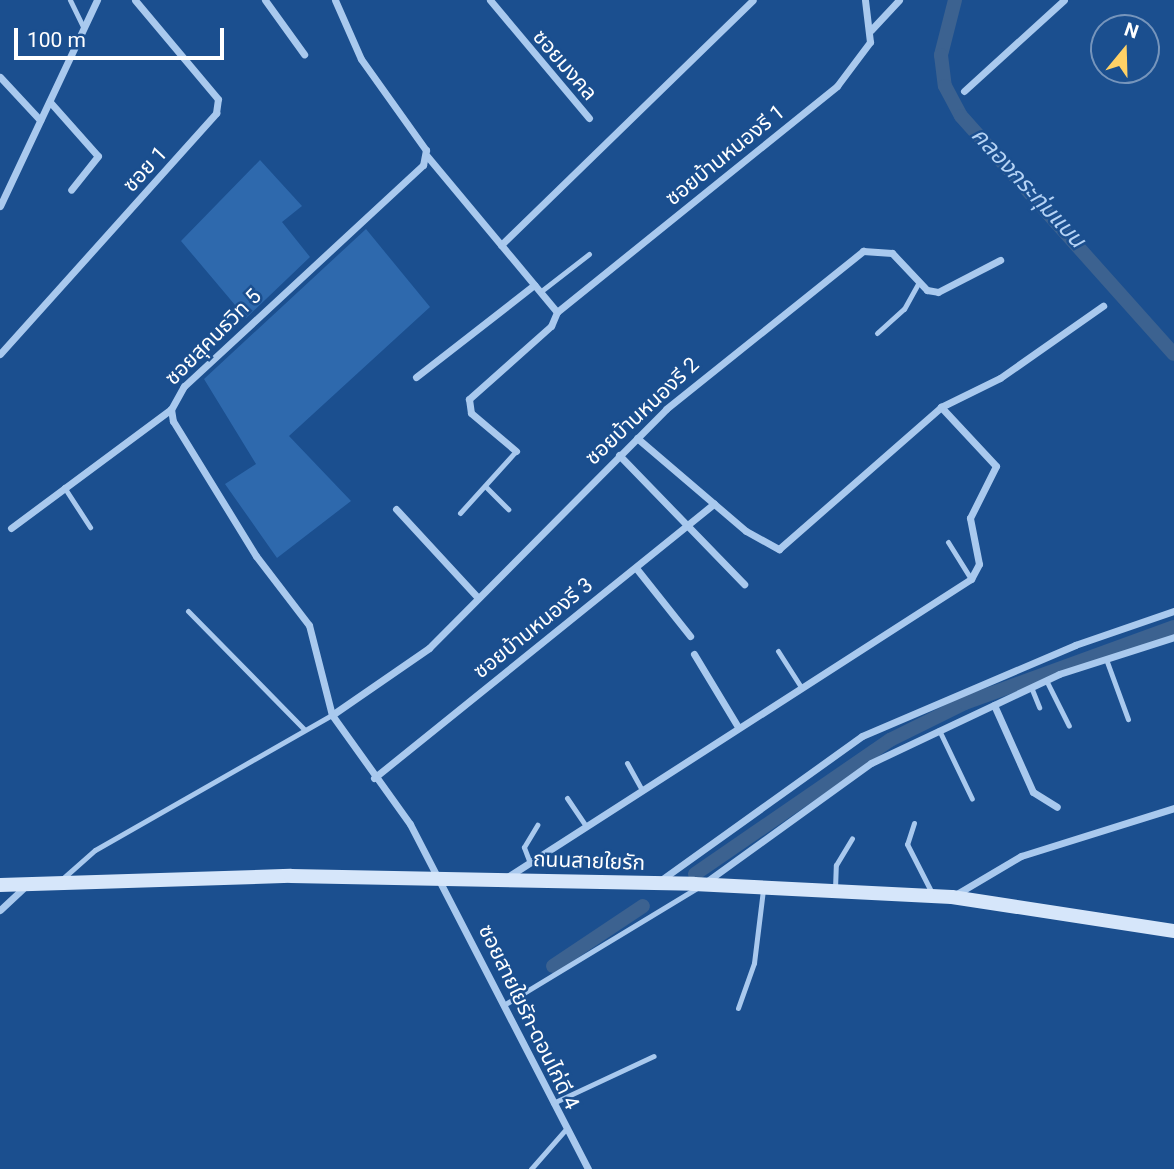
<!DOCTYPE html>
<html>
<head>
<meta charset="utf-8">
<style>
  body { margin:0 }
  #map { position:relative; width:1174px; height:1169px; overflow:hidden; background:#1b4f8f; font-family:Roboto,"Noto Sans Thai",sans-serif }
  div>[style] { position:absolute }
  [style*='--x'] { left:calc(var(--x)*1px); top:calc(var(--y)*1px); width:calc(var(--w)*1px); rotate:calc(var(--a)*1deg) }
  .green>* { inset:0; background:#2e69ad }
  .canal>* { height:14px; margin:-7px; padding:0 7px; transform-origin:7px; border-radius:7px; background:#3c6290 }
  .lane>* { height:5px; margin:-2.5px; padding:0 2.5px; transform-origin:2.5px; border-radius:2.5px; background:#a9c9ee }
  .street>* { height:7px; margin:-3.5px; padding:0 3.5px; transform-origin:3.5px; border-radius:3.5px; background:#a9c9ee }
  .secondary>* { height:14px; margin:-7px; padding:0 7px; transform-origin:7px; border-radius:7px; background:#d6e6fa }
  span { translate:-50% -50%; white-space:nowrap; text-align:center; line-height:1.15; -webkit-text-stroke:5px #1b4f8f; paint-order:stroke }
  .street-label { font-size:21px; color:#fff }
  .water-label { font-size:23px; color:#b5d3f5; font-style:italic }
  .north { position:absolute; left:1090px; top:14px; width:70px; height:70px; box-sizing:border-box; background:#1b4f8f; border:2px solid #7695bc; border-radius:50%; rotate:19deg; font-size:19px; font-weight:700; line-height:28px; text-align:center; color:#fff }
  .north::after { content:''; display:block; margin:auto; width:24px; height:32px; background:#ffd166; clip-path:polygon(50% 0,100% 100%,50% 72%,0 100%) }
  .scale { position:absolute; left:14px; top:28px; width:210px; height:32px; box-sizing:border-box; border:4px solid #fff; border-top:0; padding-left:9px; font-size:21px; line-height:24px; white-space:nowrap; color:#fff; -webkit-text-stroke:5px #1b4f8f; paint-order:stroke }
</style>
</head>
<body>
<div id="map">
  <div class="green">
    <div style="clip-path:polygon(260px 160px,302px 206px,282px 222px,310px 257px,246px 318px,181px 241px)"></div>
    <div style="clip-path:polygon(366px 229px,430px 307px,289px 436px,351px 501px,277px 558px,225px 484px,256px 464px,204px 379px)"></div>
  </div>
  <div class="canal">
    <div style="--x:955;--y:0;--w:57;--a:104.3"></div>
    <div style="--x:941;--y:55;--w:31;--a:83"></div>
    <div style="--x:945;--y:86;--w:34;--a:62"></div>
    <div style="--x:961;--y:116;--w:319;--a:48.2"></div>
    <div style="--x:695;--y:874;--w:237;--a:-34.5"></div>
    <div style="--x:890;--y:740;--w:84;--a:-26.3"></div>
    <div style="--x:965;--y:703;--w:222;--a:-20"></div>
    <div style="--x:553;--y:966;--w:108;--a:-33.7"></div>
  </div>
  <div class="lane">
    <div style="--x:70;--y:0;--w:32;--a:64"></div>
    <div style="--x:540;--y:292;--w:62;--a:-37.8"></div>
    <div style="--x:877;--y:333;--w:36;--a:-42"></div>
    <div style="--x:904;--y:309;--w:31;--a:-61"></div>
    <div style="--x:485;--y:486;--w:33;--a:45"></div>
    <div style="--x:64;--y:487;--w:48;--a:57"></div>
    <div style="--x:460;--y:513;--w:84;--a:-47.9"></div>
    <div style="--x:948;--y:542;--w:44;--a:58.1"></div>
    <div style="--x:188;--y:611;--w:165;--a:45.5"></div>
    <div style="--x:778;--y:651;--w:43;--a:57.4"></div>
    <div style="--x:1106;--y:659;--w:64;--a:69.9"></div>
    <div style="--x:1046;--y:680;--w:51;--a:63.4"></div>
    <div style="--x:1031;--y:687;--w:22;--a:68"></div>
    <div style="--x:939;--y:730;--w:76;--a:64.4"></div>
    <div style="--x:627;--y:763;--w:31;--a:61"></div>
    <div style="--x:567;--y:798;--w:34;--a:56"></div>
    <div style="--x:914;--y:823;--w:22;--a:108"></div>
    <div style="--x:907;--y:844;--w:55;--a:63"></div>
    <div style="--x:530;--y:863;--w:17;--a:-111"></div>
    <div style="--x:524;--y:847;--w:26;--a:-59"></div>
    <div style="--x:61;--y:880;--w:45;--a:-41.4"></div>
    <div style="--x:95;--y:850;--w:273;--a:-29.7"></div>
    <div style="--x:835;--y:889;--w:24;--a:-88"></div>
    <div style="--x:836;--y:865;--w:31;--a:-59"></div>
    <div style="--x:507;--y:1003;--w:222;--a:-31.2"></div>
    <div style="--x:738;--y:1008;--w:48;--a:-70.4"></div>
    <div style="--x:754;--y:963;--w:74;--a:-83"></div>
    <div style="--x:553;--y:1103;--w:111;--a:-25"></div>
    <div style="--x:531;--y:1169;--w:52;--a:-48.9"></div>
  </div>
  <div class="street">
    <div style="--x:265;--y:0;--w:67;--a:54.2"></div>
    <div style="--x:335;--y:0;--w:64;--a:66.2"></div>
    <div style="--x:361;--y:59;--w:112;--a:54.5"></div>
    <div style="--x:426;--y:150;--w:15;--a:101"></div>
    <div style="--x:423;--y:165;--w:326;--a:137.2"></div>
    <div style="--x:184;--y:386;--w:26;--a:119"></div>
    <div style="--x:171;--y:409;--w:12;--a:81"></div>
    <div style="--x:173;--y:421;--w:158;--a:58.4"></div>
    <div style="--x:256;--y:556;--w:87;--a:52.5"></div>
    <div style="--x:309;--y:625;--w:93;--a:75.7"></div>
    <div style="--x:332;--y:715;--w:134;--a:54.4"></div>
    <div style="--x:410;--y:824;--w:388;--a:62.7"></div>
    <div style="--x:490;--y:0;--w:154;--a:50"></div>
    <div style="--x:871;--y:30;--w:41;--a:-47"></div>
    <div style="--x:0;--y:77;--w:59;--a:47.1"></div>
    <div style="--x:964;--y:91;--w:135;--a:-42.3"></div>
    <div style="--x:50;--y:102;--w:72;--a:48.4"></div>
    <div style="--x:98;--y:156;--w:43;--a:128.5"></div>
    <div style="--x:427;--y:156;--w:203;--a:50.2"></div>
    <div style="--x:557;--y:312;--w:15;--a:113"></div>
    <div style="--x:551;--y:326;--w:110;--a:138.3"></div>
    <div style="--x:469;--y:399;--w:14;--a:82"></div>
    <div style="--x:471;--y:413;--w:59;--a:40.2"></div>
    <div style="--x:0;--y:206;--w:228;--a:-64.8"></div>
    <div style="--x:501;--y:245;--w:351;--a:-44.2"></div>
    <div style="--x:557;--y:312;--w:360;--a:-38.9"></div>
    <div style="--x:837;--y:86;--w:55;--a:-53.1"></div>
    <div style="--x:870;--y:42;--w:42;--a:-96.8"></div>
    <div style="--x:0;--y:354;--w:324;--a:-48.1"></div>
    <div style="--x:216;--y:113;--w:14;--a:-82"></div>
    <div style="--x:218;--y:99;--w:129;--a:-130"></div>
    <div style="--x:416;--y:377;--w:150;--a:-37.9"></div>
    <div style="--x:637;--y:438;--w:143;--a:40.5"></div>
    <div style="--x:746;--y:531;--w:38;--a:29"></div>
    <div style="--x:779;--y:549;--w:215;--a:-41.2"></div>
    <div style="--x:941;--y:407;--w:66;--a:-26.2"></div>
    <div style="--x:1000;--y:378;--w:126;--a:-35"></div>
    <div style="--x:619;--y:455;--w:180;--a:45.9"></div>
    <div style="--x:396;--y:509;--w:121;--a:47.3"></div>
    <div style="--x:11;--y:528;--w:199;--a:-36.6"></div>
    <div style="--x:636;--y:568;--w:87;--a:51.5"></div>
    <div style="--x:694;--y:654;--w:85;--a:58.9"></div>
    <div style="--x:994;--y:705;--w:95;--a:65.9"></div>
    <div style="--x:1033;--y:792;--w:28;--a:32"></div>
    <div style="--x:332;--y:715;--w:118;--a:-34.6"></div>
    <div style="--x:429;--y:648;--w:337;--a:-45.2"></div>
    <div style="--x:666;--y:409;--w:253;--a:-38.7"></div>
    <div style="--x:863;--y:251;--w:29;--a:4"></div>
    <div style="--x:892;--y:253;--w:51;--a:46.6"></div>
    <div style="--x:927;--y:290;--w:11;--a:10"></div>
    <div style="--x:938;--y:292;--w:70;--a:-27.3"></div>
    <div style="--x:374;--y:778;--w:437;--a:-38.9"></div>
    <div style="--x:506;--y:878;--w:553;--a:-32.74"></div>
    <div style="--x:971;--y:579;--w:17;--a:-62"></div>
    <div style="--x:979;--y:564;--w:47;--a:-101.1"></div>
    <div style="--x:970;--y:518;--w:58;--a:-63.4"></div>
    <div style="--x:996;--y:466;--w:81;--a:-133"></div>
    <div style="--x:661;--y:880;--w:247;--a:-35.6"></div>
    <div style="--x:862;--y:736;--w:232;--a:-23.1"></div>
    <div style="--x:1075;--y:645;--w:105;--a:-19"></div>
    <div style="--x:706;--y:882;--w:203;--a:-35.8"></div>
    <div style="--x:871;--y:763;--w:208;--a:-25.3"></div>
    <div style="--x:1059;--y:674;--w:121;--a:-17.8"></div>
    <div style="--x:955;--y:895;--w:77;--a:-30.6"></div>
    <div style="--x:1021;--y:856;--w:160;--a:-17.4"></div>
    <div style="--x:0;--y:910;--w:34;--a:-43"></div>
  </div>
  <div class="secondary">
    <div style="--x:0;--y:885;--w:291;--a:-1.8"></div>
    <div style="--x:291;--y:876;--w:403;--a:1.1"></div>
    <div style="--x:694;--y:884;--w:258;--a:2.9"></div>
    <div style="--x:952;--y:897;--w:225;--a:8.7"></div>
  </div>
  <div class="street-label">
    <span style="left:565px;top:65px;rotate:49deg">ซอยมงคล</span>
    <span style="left:725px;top:155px;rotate:-39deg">ซอยบ้านหนองรี 1</span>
    <span style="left:145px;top:169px;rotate:-47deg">ซอย 1</span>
    <span style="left:213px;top:337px;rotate:-45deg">ซอยสุคนธวิท 5</span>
    <span style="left:642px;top:411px;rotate:-43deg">ซอยบ้านหนองรี 2</span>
    <span style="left:533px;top:628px;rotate:-39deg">ซอยบ้านหนองรี 3</span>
    <span style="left:589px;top:861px;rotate:2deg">ถนนสายใยรัก</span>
    <span style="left:529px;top:1017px;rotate:64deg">ซอยสายใยรัก-ดอนไก่ดี 4</span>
  </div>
  <div class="water-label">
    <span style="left:1028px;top:188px;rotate:47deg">คลองกระทุ่มแบน</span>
  </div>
  <div class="north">N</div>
  <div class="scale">100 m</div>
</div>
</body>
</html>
